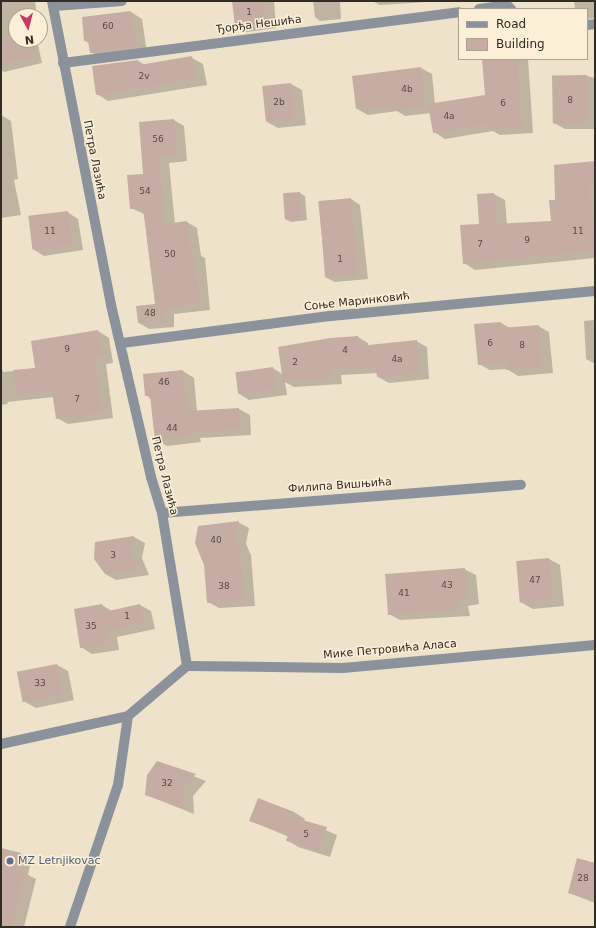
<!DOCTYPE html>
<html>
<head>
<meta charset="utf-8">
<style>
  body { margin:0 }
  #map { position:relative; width:596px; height:928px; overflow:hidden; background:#efe2cb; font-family:"DejaVu Sans",sans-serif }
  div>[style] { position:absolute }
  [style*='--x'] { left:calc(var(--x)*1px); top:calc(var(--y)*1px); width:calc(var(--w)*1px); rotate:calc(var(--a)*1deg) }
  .shadow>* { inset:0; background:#0003 }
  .building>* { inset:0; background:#c6ada3; transform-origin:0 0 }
  .street>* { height:10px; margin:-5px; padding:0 5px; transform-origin:5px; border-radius:5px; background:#8c929b }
  .dots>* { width:11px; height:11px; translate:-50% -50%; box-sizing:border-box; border:2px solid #fcefd8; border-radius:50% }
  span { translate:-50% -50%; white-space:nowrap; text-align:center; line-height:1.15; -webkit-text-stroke:3px #fcefd8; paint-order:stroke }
  .number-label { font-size:9px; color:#564c44 }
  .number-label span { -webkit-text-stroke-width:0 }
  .street-label { font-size:11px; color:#312c24 }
  .service-label { font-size:11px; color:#4e5e75 }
  .left { translate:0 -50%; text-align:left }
  .frame { position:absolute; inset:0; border:2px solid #312c24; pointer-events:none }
  .legend { position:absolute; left:458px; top:8px; width:130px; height:52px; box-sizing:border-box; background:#fcefd8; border:1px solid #aba190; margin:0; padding:5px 7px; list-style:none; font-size:12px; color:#312c24 }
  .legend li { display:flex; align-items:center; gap:8px; height:20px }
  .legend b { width:20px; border:1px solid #aba190 }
  .north { position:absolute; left:8px; top:8px; width:40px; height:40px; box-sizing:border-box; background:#fcefd8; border:1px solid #aba190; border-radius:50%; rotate:173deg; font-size:11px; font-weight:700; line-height:16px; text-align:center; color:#312c24 }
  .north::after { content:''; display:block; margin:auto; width:14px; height:18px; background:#c63867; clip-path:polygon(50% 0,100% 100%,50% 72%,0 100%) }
</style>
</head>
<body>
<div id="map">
  <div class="shadow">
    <div style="clip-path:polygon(1px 1px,35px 1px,36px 9px,30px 10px,31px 16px,16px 16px,16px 40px,37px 40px,42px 63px,4px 72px,1px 70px)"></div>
    <div style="clip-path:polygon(233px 1px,274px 1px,276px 28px,246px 32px,236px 26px)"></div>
    <div style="clip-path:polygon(313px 1px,340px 2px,341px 19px,320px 21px,315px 17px)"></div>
    <div style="clip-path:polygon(372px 1px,427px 1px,427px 2px,380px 5px)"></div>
    <div style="clip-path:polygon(574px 1px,595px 1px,595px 18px,587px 19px,587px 9px,575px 9px)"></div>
    <div style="clip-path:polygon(131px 12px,142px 19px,147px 53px,102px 59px,91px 52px,89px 43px,85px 41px)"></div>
    <div style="clip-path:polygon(192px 58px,203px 64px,207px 85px,108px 101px,97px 94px,138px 61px,145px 65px)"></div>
    <div style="clip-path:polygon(483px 59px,528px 59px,533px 133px,500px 135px,493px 131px,445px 139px,434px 132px,431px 113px,405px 116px,397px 111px,368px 115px,357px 109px,421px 68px,432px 74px,435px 104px,486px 96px)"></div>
    <div style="clip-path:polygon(587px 76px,595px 78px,595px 129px,565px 129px,554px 123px)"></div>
    <div style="clip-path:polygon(291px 84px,302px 90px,306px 125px,278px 128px,267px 122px)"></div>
    <div style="clip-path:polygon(1px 115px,11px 121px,18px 179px,14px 180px,21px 215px,1px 218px)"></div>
    <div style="clip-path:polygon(174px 120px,184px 126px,187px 161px,169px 163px,175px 224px,187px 222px,197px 228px,201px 256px,205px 258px,210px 310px,174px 314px,174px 327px,149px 329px,139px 323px,156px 305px,144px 214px,131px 208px,144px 175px)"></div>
    <div style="clip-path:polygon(595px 162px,595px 258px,475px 270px,464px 263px,494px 194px,505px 200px,507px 225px,552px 222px,556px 201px)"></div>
    <div style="clip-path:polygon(300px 193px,305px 196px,307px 220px,291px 222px,285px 219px)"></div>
    <div style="clip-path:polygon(351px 199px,360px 205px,368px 279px,335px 282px,325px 277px,319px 201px)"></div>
    <div style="clip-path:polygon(67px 212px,78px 219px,83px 250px,44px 256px,33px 249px)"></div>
    <div style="clip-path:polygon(595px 320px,595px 364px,586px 359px,584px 321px)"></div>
    <div style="clip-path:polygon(501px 323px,510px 328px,538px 326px,549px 332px,553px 373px,518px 376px,507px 369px,490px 370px,479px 364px)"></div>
    <div style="clip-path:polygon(98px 331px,109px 338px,113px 363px,106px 364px,113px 418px,68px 424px,57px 418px,54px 397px,7px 402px,8px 404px,1px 405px,1px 365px,3px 372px,36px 369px)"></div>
    <div style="clip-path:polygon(358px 337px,368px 343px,368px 346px,416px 341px,427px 347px,429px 379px,389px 383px,378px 377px,378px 373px,341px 375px,342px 384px,294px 387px,285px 382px,287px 395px,249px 400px,238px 393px,236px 373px,273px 368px,282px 374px)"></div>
    <div style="clip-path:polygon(183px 371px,194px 378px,197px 412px,239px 409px,250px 415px,251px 435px,200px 438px,201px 442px,167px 446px,156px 440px,151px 399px,146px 395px)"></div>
    <div style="clip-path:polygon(238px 522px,249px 528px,246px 544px,251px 555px,255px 606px,219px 608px,208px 602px,205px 565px)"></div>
    <div style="clip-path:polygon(134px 537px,145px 543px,142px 558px,149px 575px,116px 580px,105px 574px)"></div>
    <div style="clip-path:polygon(549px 559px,560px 565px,564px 606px,533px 609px,522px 603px)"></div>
    <div style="clip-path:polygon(464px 569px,476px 575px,479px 604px,468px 606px,470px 616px,400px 620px,389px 614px)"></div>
    <div style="clip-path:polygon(102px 605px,112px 611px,140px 605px,151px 611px,155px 629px,117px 637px,119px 650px,92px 654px,81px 647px,75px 610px)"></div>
    <div style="clip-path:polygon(57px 665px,68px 671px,74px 700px,36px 708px,25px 702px)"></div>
    <div style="clip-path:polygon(157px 762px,206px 781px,193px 796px,194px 814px,146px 795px)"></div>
    <div style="clip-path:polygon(258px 799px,294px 812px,305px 819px,304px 821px,337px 835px,330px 857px,298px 847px,287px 840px,289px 837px,251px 821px)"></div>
    <div style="clip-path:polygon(1px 849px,20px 854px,31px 860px,28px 875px,36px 879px,24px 927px,1px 927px)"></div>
    <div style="clip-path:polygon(595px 864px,595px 903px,569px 893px)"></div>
  </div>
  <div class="building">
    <div style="clip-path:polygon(232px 1px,264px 1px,266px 23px,235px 26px)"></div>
    <div style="clip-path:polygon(131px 11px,136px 47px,90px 53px,88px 41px,84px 41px,82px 17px)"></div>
    <div style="clip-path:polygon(1px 40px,28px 40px,32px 57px,1px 64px)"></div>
    <div style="clip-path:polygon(192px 56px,196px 79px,96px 95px,92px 66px,138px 60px,139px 65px)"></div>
    <div style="clip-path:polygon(482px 59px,517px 59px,522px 127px,488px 129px,487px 124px,433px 133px,428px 104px,485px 95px)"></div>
    <div style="clip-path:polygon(421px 67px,425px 107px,393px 110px,392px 105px,356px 109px,352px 76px)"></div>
    <div style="left:587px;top:75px;width:48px;height:35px;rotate:89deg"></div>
    <div style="left:291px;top:83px;width:36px;height:29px;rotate:84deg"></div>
    <div style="clip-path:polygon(174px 119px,177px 156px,159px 157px,165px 224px,187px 221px,191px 252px,194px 251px,200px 304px,163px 308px,164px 321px,138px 323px,136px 306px,155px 304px,143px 208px,130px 209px,127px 175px,143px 174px,139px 122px)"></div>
    <div style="clip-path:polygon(595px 161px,595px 183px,589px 183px,595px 251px,463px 264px,460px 225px,479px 224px,477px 194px,494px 193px,496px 224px,551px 221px,549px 200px,555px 200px,554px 165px)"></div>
    <div style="left:300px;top:192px;width:26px;height:17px;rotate:86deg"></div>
    <div style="left:351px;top:198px;width:76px;height:33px;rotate:84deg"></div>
    <div style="left:68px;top:211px;width:34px;height:40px;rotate:83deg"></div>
    <div style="clip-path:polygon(501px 322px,502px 328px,539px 325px,542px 367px,506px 370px,506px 362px,478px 365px,474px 324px)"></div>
    <div style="clip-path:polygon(98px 330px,103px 357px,95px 358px,103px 412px,56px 419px,52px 391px,16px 394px,13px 370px,35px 368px,31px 341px)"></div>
    <div style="clip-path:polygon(358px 336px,359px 346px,417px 340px,420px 373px,377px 377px,376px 368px,331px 370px,332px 378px,313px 380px,313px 378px,283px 382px,278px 347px,330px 338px)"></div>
    <div style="left:273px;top:367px;width:22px;height:38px;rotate:82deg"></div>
    <div style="clip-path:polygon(183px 370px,187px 411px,239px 408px,240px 429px,190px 432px,190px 436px,155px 441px,150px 396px,145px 396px,143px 374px)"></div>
    <div style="clip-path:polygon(239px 521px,235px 537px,240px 548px,244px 600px,207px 603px,204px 565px,195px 543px,198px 526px)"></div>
    <div style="clip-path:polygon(134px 536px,131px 551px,138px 569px,105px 574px,94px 559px,95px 542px)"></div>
    <div style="left:549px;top:558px;width:42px;height:33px;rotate:85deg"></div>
    <div style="clip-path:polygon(465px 568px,468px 598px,458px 600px,459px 610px,388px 615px,385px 574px)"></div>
    <div style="clip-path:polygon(102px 604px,104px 612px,140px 604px,144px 623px,107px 631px,109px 644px,80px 648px,74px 609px)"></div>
    <div style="left:57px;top:664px;width:31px;height:41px;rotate:79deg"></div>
    <div style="clip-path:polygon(157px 761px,196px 774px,182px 790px,184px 808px,145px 795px,147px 775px)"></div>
    <div style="clip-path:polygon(258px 798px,294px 812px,292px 817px,327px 827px,319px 851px,286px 841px,288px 835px,249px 821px)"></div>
    <div style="clip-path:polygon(1px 848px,21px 853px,17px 870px,25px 872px,12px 927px,1px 927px)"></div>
    <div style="clip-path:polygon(577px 858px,595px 863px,595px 900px,568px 893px)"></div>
  </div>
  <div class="street">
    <div style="--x:52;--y:1;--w:310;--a:79"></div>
    <div style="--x:111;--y:305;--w:177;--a:76.9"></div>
    <div style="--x:151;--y:477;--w:38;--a:73"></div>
    <div style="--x:162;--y:513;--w:155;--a:80.7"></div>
    <div style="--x:187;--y:666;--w:77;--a:139.7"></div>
    <div style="--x:128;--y:716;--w:70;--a:98.2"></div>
    <div style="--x:118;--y:785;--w:150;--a:108.7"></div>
    <div style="--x:54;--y:6;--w:68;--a:-4.2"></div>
    <div style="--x:479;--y:9;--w:28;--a:-8"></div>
    <div style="--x:507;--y:5;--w:6;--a:45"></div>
    <div style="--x:587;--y:25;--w:8;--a:-7"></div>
    <div style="--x:63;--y:63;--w:399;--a:-7.3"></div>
    <div style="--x:122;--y:343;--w:211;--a:-7.4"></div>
    <div style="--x:331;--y:316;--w:265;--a:-5.4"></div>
    <div style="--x:162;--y:513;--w:360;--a:-4.5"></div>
    <div style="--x:187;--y:666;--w:156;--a:0.7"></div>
    <div style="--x:343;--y:668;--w:253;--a:-5.2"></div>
    <div style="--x:1;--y:744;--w:130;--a:-12.4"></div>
  </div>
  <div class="dots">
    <div style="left:10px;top:861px;background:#5c6f8a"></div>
  </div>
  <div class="number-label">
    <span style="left:249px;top:12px">1</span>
    <span style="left:108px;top:26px">60</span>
    <span style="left:144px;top:76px">2v</span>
    <span style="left:407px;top:89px">4b</span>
    <span style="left:570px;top:100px">8</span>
    <span style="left:279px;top:102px">2b</span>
    <span style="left:503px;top:103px">6</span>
    <span style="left:449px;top:116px">4a</span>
    <span style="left:158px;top:139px">56</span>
    <span style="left:145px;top:191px">54</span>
    <span style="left:50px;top:231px">11</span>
    <span style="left:578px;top:231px">11</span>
    <span style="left:527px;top:240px">9</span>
    <span style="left:480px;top:244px">7</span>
    <span style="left:170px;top:254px">50</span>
    <span style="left:340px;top:259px">1</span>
    <span style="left:150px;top:313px">48</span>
    <span style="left:490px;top:343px">6</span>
    <span style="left:522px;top:345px">8</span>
    <span style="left:67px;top:349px">9</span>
    <span style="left:345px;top:350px">4</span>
    <span style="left:397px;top:359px">4a</span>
    <span style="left:295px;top:362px">2</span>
    <span style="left:164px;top:382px">46</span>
    <span style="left:77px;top:399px">7</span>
    <span style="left:172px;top:428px">44</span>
    <span style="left:216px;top:540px">40</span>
    <span style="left:113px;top:555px">3</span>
    <span style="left:535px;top:580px">47</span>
    <span style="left:447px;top:585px">43</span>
    <span style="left:224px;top:586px">38</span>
    <span style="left:404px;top:593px">41</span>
    <span style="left:127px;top:616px">1</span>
    <span style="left:91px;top:626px">35</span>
    <span style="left:40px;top:683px">33</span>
    <span style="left:167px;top:783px">32</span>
    <span style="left:306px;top:834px">5</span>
    <span style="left:583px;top:878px">28</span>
  </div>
  <div class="street-label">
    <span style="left:259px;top:25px;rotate:-7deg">Ђорђа Нешића</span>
    <span style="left:94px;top:160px;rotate:79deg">Петра Лазића</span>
    <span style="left:357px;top:302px;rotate:-6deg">Соње Маринковић</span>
    <span style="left:164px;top:476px;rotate:76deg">Петра Лазића</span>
    <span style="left:340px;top:486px;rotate:-4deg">Филипа Вишњића</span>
    <span style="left:390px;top:650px;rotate:-5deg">Мике Петровића Аласа</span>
  </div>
  <div class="service-label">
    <span class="left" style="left:18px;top:861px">MZ Letnjikovac</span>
  </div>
  <div class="frame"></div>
  <ul class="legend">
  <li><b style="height:5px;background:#8c929b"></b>Road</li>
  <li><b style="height:11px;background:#c6ada3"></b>Building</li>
  </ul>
  <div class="north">N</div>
</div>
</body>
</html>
